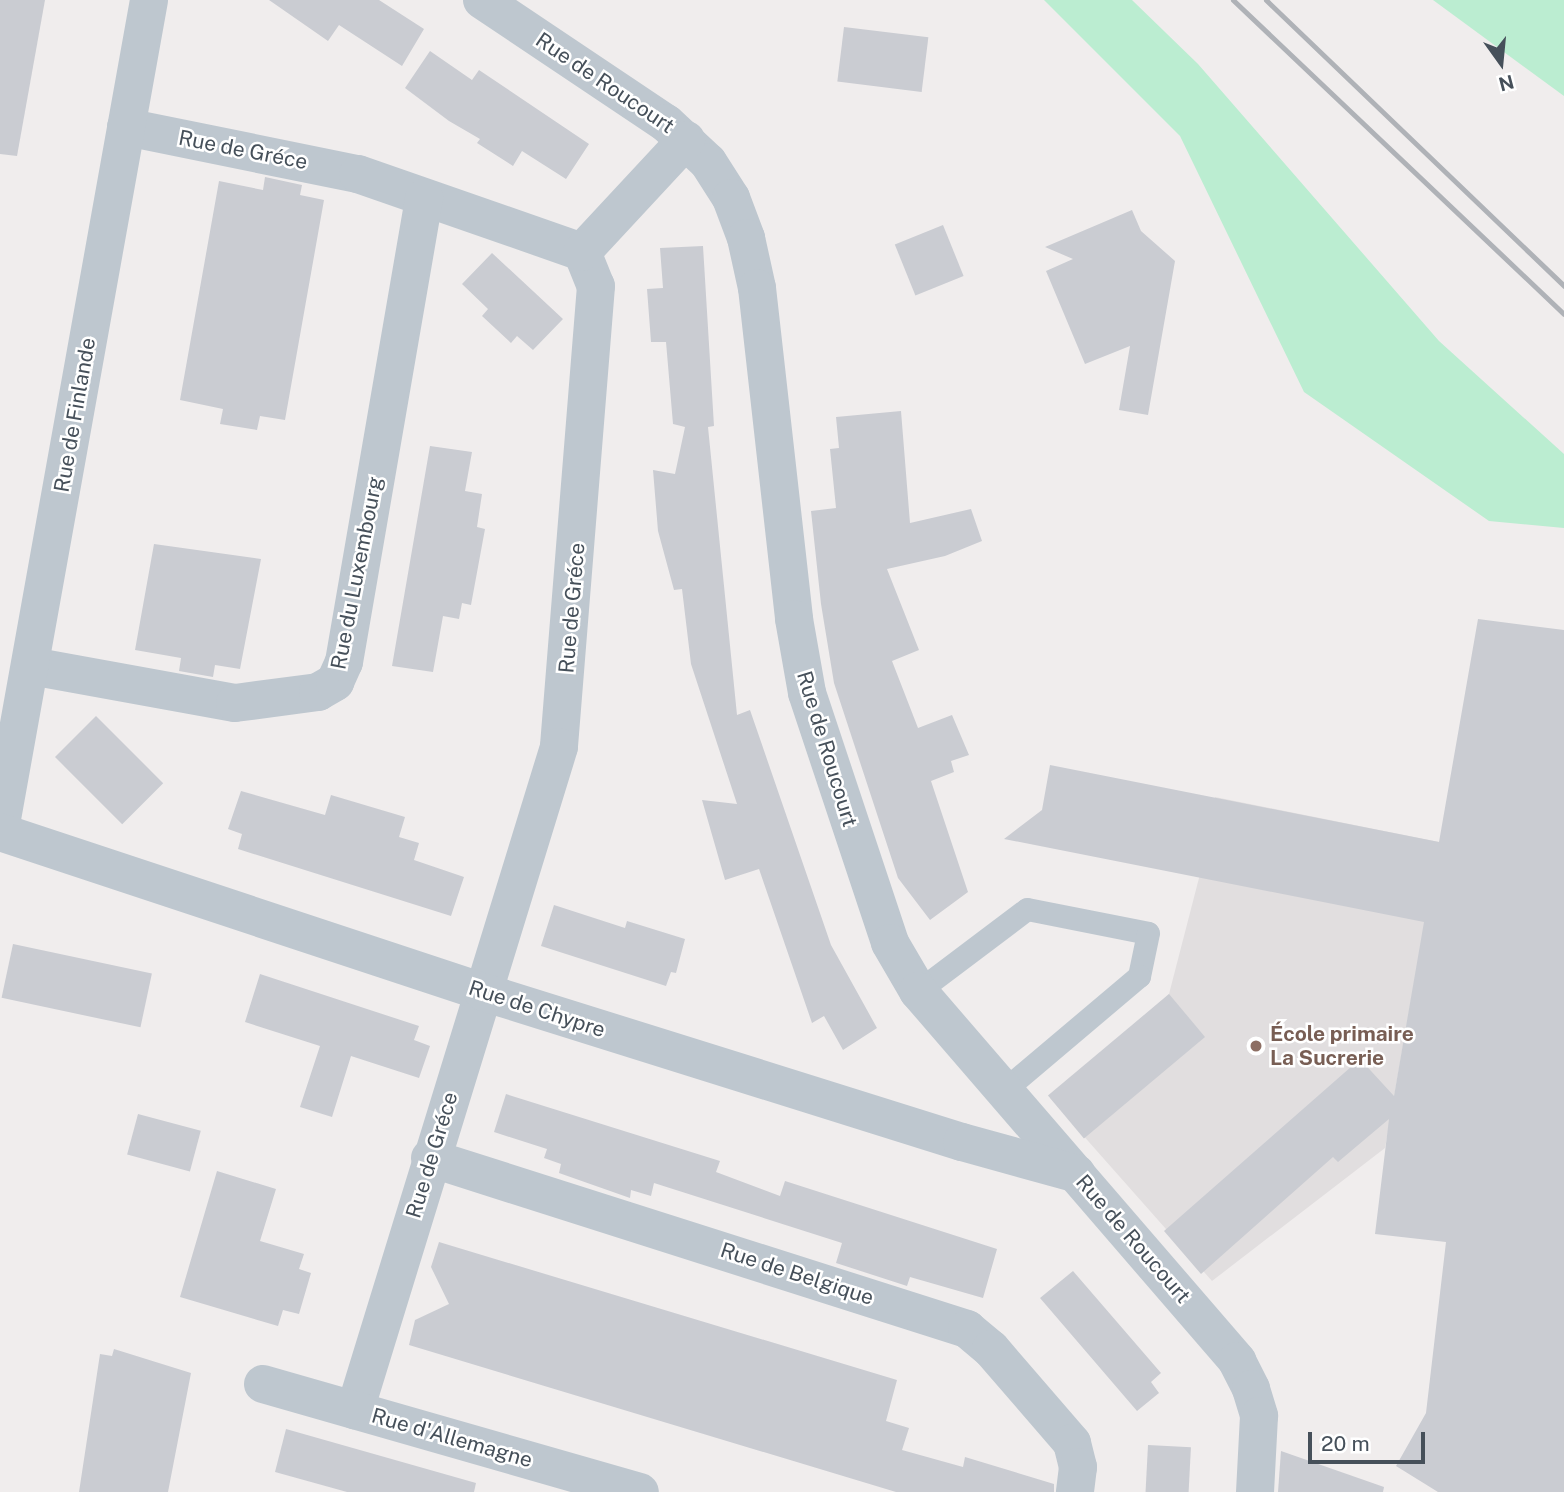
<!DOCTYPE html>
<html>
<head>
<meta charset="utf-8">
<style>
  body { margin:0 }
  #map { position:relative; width:1564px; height:1492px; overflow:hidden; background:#f0eded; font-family:"Public Sans",sans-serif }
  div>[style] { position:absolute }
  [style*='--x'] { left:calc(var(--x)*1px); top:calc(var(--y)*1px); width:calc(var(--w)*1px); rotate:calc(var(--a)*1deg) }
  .education>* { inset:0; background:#e1dedf }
  .green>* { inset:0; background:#bbedd1 }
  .building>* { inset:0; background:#caccd2; transform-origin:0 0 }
  .service>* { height:23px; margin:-11.5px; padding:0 11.5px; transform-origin:11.5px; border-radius:11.5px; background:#bec7cf }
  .minor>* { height:38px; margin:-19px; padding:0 19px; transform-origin:19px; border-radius:19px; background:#bec7cf }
  .rail>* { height:5px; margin:-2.5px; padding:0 2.5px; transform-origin:2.5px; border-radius:2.5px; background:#afb2b7 }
  .dots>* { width:19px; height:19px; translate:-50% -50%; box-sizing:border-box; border:4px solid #fff; border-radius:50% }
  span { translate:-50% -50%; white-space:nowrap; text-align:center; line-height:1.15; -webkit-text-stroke:5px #fff; paint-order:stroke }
  .street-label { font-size:21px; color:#46505a }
  .education-label { font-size:21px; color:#785e54; font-weight:700 }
  .left { translate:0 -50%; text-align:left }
  .north { position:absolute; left:1466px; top:28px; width:70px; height:70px; -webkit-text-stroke:5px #fff; paint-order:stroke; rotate:165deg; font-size:19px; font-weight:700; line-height:28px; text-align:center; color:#46505a }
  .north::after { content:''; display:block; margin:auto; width:24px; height:32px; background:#46505a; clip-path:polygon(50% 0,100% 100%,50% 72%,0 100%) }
  .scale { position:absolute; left:1308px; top:1432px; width:117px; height:32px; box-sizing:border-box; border:4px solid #46505a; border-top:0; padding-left:9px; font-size:21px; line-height:24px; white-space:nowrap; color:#46505a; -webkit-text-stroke:5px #fff; paint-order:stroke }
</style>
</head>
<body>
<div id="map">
  <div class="education">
    <div style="clip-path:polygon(1215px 797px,1439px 842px,1385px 1148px,1212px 1281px,1050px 1098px,1169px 994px,1199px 878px)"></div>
  </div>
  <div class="green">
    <div style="clip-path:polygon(1044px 0,1132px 0,1198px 64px,1439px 341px,1564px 454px,1564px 528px,1489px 521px,1304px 392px,1180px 136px)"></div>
    <div style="clip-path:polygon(1433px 0,1564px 0,1564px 96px)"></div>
  </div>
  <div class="building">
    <div style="clip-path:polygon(0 0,45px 0,17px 156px,0 154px)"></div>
    <div style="clip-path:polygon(269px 0,379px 0,424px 29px,402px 66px,339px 25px,328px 41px)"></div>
    <div style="left:844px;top:27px;width:85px;height:55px;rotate:7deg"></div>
    <div style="clip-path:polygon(430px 51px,472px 80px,479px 70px,589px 144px,566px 179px,522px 151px,513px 166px,477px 143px,480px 139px,449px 121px,405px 88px)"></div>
    <div style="clip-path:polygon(265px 177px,302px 185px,300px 195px,324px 200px,285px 420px,260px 416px,257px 430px,220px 424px,223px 409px,180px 400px,219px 181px,263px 190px)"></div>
    <div style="clip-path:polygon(1132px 210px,1141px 231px,1175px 261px,1148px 415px,1119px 410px,1130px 346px,1085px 364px,1046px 271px,1073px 259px,1045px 247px)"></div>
    <div style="left:943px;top:225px;width:55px;height:52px;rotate:68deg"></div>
    <div style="clip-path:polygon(703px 246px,714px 426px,708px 427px,737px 715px,750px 710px,831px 945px,877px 1028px,843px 1050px,824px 1016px,812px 1023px,759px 869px,725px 880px,702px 800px,737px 804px,691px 664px,682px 589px,674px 590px,658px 531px,653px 470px,675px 474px,685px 427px,673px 424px,666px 342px,651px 342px,647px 289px,663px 288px,660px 248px)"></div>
    <div style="clip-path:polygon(492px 253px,563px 319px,533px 350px,517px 336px,511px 343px,482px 316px,488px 309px,462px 284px)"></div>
    <div style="clip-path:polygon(901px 411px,910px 523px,971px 509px,982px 541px,945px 556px,887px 569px,919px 650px,892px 661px,918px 728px,952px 715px,969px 755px,951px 761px,954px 772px,931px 781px,968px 892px,930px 920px,898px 878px,834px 683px,821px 604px,811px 511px,836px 508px,830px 449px,839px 448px,836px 417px)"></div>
    <div style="clip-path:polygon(430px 446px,472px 452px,465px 491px,482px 494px,477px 527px,485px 529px,471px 605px,462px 603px,459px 619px,443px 616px,433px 672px,392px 666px)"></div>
    <div style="clip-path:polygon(154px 544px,261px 559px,240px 669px,215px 665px,213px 677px,179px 671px,181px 658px,135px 650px)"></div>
    <div style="clip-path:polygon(1478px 619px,1564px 630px,1564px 1492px,1438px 1492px,1396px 1466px,1426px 1413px,1446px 1242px,1375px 1234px,1389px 1119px,1338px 1162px,1333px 1157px,1201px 1274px,1164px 1231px,1360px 1059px,1394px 1096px,1424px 922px,1004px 839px,1042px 810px,1050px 765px,1439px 842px)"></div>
    <div style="left:96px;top:716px;width:95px;height:58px;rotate:45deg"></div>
    <div style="clip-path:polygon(241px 791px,325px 815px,331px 795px,405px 817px,399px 837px,419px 843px,414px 860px,464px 877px,451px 916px,238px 849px,242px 834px,228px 829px)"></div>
    <div style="clip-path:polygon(554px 905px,625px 928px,627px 921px,685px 939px,676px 973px,671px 972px,666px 986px,541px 946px)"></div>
    <div style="left:13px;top:944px;width:142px;height:55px;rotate:12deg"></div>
    <div style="clip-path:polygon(260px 974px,419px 1026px,414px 1040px,430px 1046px,419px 1078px,351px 1056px,332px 1117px,300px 1107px,320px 1046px,245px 1022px)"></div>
    <div style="left:1169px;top:994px;width:56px;height:158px;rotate:50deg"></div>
    <div style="clip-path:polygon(506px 1094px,720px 1161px,716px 1172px,780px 1196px,785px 1181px,997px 1249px,983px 1298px,910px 1277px,907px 1286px,836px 1263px,842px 1243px,654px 1183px,651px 1196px,631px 1190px,630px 1198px,559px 1173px,561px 1164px,544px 1158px,547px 1149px,494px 1132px)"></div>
    <div style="left:138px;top:1114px;width:65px;height:42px;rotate:15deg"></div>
    <div style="clip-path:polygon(217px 1171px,276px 1189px,260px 1241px,304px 1254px,299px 1269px,311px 1273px,299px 1314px,283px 1310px,278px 1326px,180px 1297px)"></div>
    <div style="clip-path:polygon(439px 1242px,897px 1380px,886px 1421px,909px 1428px,902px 1450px,963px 1467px,965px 1457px,1054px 1484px,1054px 1492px,896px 1492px,409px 1345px,415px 1320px,449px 1304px,431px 1267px)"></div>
    <div style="clip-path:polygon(1073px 1271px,1161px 1373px,1151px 1382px,1159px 1393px,1137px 1411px,1040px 1298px)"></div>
    <div style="clip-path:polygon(114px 1349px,191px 1373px,168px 1492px,79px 1492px,100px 1354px,112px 1356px)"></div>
    <div style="clip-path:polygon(286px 1429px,476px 1483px,474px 1492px,347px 1492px,275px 1472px)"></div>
    <div style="left:1148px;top:1445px;width:43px;height:47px;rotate:3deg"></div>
    <div style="clip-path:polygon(1281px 1451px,1384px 1487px,1383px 1492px,1278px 1492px)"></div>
  </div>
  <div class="service">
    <div style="--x:918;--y:991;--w:136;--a:-37"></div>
    <div style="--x:1027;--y:909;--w:123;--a:11.2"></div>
    <div style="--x:1148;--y:933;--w:44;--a:101.8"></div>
    <div style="--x:1139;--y:976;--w:177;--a:139.8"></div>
  </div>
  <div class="minor">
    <div style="--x:482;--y:0;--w:221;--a:33.8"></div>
    <div style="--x:666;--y:123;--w:57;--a:42.9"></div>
    <div style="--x:708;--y:162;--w:43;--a:57.4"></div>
    <div style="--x:731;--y:198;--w:43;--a:69.4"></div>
    <div style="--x:746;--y:238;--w:51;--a:77.6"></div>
    <div style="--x:757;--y:288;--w:333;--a:83.6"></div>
    <div style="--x:794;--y:619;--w:75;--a:80"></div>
    <div style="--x:807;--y:693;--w:263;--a:71.6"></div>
    <div style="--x:890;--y:943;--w:56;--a:59.7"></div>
    <div style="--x:918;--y:991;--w:489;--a:49.2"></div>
    <div style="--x:1237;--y:1361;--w:31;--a:63"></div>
    <div style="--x:1251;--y:1389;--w:28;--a:73"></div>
    <div style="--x:1259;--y:1416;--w:76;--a:93"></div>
    <div style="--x:126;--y:127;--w:237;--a:11.5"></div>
    <div style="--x:358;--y:174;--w:237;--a:19.2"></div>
    <div style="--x:582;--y:252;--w:37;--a:68"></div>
    <div style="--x:596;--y:286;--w:462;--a:94.6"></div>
    <div style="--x:559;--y:747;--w:694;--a:107.1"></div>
    <div style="--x:582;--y:252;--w:153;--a:-47.1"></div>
    <div style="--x:31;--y:666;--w:207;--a:10.3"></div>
    <div style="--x:235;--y:703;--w:84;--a:-7.5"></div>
    <div style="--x:318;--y:692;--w:20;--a:-30"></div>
    <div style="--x:335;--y:682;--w:22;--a:-66"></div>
    <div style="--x:344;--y:662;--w:471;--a:-80.2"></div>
    <div style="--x:0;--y:830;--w:843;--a:-79.82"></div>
    <div style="--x:0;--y:832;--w:509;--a:18.33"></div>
    <div style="--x:483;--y:992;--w:502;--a:17.39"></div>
    <div style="--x:962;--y:1142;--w:119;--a:15.5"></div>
    <div style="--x:430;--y:1158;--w:564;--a:17.66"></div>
    <div style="--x:967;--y:1329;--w:31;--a:40"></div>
    <div style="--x:991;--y:1349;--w:124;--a:49.2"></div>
    <div style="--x:1072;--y:1443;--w:25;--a:76"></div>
    <div style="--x:1078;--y:1467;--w:25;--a:97"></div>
    <div style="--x:263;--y:1384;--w:392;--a:16"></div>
  </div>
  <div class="rail">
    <div style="--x:1233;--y:0;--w:456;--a:43.5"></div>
    <div style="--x:1266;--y:0;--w:413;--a:43.8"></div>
  </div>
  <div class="dots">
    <div style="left:1256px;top:1046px;background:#8d6e63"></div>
  </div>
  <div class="street-label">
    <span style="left:605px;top:83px;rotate:34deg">Rue de Roucourt</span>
    <span style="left:243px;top:150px;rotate:11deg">Rue de Gréce</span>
    <span style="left:75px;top:415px;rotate:-80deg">Rue de Finlande</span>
    <span style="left:357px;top:573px;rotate:-79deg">Rue du Luxembourg</span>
    <span style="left:572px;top:608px;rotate:-85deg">Rue de Gréce</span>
    <span style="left:827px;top:749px;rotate:73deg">Rue de Roucourt</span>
    <span style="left:537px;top:1009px;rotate:18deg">Rue de Chypre</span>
    <span style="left:432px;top:1155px;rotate:-73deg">Rue de Gréce</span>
    <span style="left:1133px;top:1239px;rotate:49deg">Rue de Roucourt</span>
    <span style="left:797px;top:1274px;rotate:18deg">Rue de Belgique</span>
    <span style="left:452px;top:1438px;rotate:16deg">Rue d'Allemagne</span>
  </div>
  <div class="education-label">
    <span class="left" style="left:1270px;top:1046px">École primaire<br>La Sucrerie</span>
  </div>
  <div class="north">N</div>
  <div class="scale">20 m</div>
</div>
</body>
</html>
